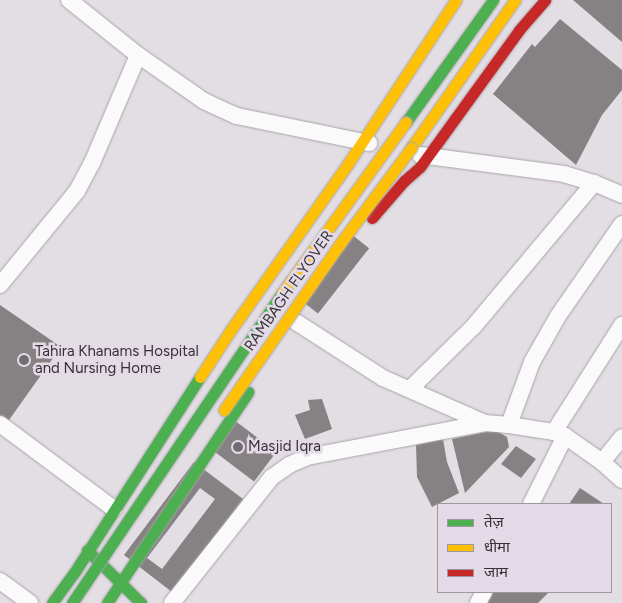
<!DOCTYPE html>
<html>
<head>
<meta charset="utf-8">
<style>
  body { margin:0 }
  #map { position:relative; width:622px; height:603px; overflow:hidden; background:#e3dde4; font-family:Figtree,"Noto Sans Devanagari",sans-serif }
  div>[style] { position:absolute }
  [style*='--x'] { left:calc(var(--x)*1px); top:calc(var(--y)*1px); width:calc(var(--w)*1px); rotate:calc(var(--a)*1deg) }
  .building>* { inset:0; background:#868183; transform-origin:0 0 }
  .roads { filter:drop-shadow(0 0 1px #a8a4a9) drop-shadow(0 0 1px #a8a4a9) }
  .street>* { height:16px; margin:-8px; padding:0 8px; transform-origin:8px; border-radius:8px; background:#fbfafb }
  .fast>* { height:11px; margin:-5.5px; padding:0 5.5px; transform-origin:5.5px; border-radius:5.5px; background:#4caf50 }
  .slow>* { height:11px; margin:-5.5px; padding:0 5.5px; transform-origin:5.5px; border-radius:5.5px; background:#ffc107 }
  .jam>* { height:11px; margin:-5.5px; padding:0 5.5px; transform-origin:5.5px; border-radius:5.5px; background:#c62828 }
  .bridges { filter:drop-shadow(0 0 1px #a8a4a9) drop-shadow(0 0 1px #a8a4a9) }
  .fast-bridge>* { height:11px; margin:-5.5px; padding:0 5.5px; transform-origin:5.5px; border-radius:5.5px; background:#4caf50 }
  .slow-bridge>* { height:11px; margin:-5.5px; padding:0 5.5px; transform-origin:5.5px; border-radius:5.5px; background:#ffc107 }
  .dots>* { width:14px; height:14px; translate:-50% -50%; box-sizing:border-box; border:2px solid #e4dae7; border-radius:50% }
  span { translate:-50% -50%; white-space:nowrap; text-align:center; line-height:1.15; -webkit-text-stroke:5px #e4dae7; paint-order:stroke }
  .street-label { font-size:15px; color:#353136 }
  .poi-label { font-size:15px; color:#353136 }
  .left { translate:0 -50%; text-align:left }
  .legend { position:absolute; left:437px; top:503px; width:175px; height:90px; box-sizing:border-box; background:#e4dae7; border:1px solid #9e96a0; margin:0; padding:6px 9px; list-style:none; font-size:15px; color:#353136 }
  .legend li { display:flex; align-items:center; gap:10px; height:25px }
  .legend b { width:25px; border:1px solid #9e96a0 }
</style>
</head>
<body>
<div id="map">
  <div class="building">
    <div style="clip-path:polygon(573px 0,622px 0,622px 42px)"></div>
    <div style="clip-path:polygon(560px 19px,622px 70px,622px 90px,602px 115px,576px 165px,493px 94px,532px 44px,535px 47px)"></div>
    <div style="left:351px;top:234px;width:23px;height:83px;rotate:38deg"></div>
    <div style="clip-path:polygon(0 305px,61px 347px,4px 427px,0 425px)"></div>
    <div style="clip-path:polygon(322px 399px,332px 429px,305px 439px,295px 415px,310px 410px,308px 400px)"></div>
    <div style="left:234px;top:420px;width:53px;height:37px;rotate:37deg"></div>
    <div style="clip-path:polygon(495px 430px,507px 437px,509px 447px,465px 493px,452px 439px)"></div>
    <div style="clip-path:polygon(443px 439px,447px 462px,459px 493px,432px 507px,417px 477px,416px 445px)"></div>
    <div style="clip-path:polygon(516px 446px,536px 459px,521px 478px,501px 464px)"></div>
    <div style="clip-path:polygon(evenodd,194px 462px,243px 499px,172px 592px,124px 555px,194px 462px,200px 488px,215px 499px,162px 569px,147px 558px,200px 488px)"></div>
    <div style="clip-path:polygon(580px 488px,604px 504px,569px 504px)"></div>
    <div style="clip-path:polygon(493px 592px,549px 592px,538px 603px,485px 603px)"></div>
  </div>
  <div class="roads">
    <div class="street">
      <div style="--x:69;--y:0;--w:88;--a:38.6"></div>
      <div style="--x:138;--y:55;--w:80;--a:34.9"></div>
      <div style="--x:204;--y:101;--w:19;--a:25"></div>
      <div style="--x:221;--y:109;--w:17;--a:24"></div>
      <div style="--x:237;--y:116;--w:135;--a:11.6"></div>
      <div style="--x:420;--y:155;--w:145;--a:7.5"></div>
      <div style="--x:564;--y:174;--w:31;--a:17"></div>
      <div style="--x:594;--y:183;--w:30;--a:23"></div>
      <div style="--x:0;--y:285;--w:122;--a:-50.7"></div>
      <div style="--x:77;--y:191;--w:32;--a:-62"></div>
      <div style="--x:92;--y:163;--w:117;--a:-66.9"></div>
      <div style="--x:296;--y:322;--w:103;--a:32.8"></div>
      <div style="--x:383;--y:378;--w:111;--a:23.8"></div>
      <div style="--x:410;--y:389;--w:90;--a:-44.5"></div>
      <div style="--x:474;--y:326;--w:187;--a:-50"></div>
      <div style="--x:0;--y:424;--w:142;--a:36.7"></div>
      <div style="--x:509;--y:425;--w:67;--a:-69.9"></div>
      <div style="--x:532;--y:362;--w:53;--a:-60.5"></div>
      <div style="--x:558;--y:316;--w:112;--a:-55.2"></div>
      <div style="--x:554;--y:432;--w:127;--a:-57.6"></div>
      <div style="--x:602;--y:462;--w:32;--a:-51"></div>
      <div style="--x:531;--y:504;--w:76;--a:-63.4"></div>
      <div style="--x:0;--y:581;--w:37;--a:36"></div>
      <div style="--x:172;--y:603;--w:161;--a:-51.6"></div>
      <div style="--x:272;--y:477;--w:21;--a:-35"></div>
      <div style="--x:289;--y:465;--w:20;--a:-24"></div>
      <div style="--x:307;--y:457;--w:181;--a:-10.8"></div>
      <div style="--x:485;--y:423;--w:24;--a:5"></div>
      <div style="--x:509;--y:425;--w:46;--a:8.8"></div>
      <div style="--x:554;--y:432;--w:12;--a:20"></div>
      <div style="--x:565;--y:436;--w:45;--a:35.1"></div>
      <div style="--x:602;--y:462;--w:27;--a:42"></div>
      <div style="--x:478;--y:603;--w:13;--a:-61"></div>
    </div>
    <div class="fast">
      <div style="--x:406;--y:122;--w:150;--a:-54.5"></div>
      <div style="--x:87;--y:550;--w:76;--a:44.5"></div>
      <div style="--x:52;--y:603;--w:37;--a:-54"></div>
      <div style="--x:74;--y:573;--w:233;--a:-57.3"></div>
      <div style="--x:107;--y:603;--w:254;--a:-56.2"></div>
    </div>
    <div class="slow">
      <div style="--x:411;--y:148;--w:181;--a:-54.9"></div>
      <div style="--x:200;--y:377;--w:55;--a:-56.9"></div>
      <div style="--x:230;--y:331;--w:203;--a:-54.8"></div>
      <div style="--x:347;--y:165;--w:198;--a:-56.6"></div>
    </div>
    <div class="jam">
      <div style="--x:372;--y:218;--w:49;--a:-49.1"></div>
      <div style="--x:404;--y:181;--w:21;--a:-41"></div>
      <div style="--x:420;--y:167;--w:169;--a:-54.1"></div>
      <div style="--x:519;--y:30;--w:40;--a:-49"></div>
    </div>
  </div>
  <div class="bridges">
    <div class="fast-bridge">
      <div style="--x:72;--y:603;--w:374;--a:-55.9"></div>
    </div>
    <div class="slow-bridge">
      <div style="--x:282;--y:293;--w:211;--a:-54.1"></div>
      <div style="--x:224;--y:410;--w:201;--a:-55.1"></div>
      <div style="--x:339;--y:245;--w:121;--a:-53.4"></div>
    </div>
  </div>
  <div class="dots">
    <div style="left:24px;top:360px;background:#726d73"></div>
    <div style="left:238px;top:447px;background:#726d73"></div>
  </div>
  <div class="street-label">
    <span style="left:289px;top:291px;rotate:-55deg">RAMBAGH FLYOVER</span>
  </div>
  <div class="poi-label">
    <span class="left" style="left:35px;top:360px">Tahira Khanams Hospital<br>and Nursing Home</span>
    <span class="left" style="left:248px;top:447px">Masjid Iqra</span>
  </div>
  <ul class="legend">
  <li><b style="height:6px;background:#4caf50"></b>तेज़</li>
  <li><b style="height:6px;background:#ffc107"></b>धीमा</li>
  <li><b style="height:6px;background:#c62828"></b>जाम</li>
  </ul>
</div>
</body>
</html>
